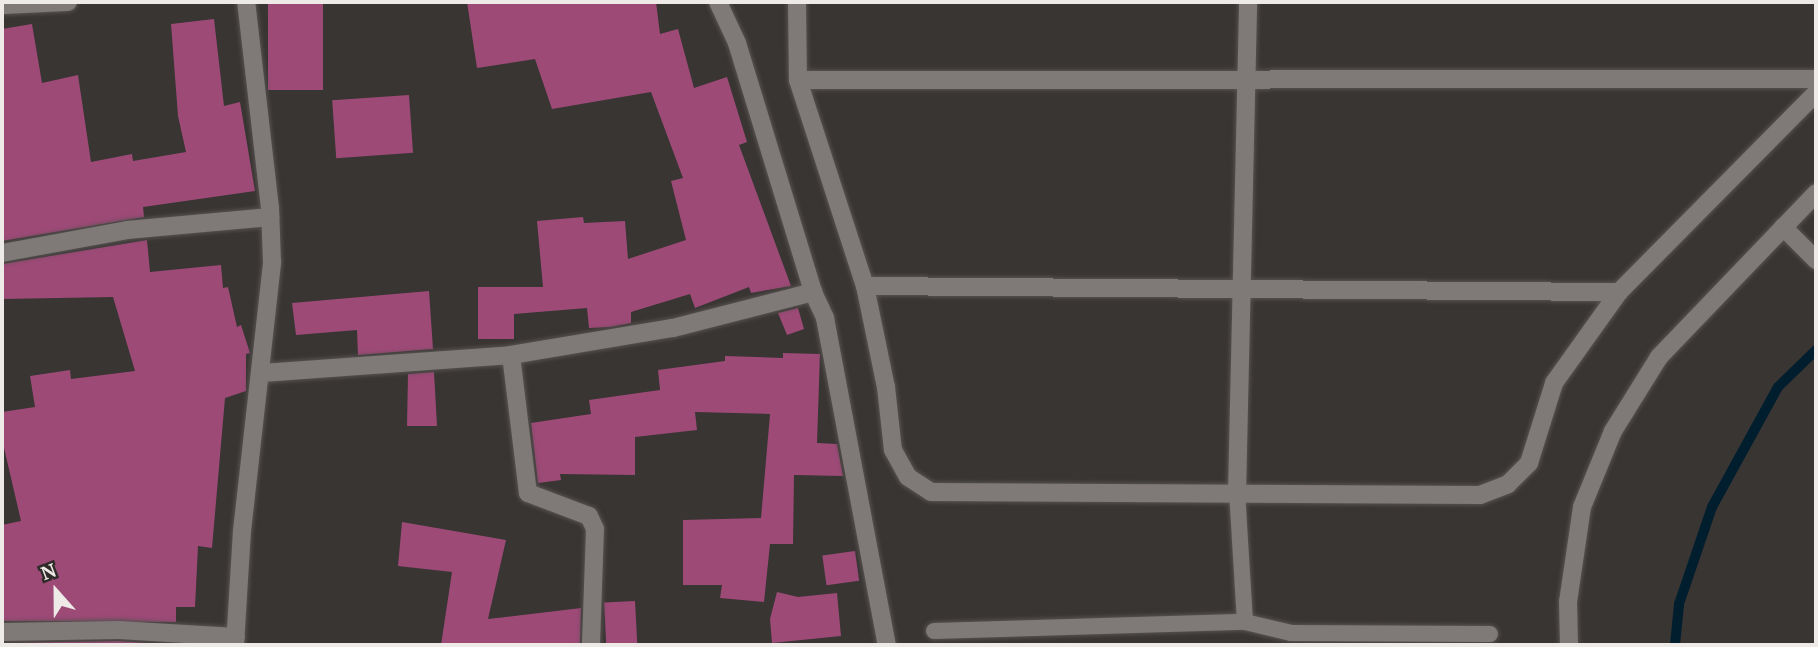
<!DOCTYPE html>
<html>
<head>
<meta charset="utf-8">
<style>
  body { margin:0 }
  #map { position:relative; width:1818px; height:647px; overflow:hidden; background:#393533; font-family:"PT Serif",serif }
  div>[style] { position:absolute }
  [style*='--x'] { left:calc(var(--x)*1px); top:calc(var(--y)*1px); width:calc(var(--w)*1px); rotate:calc(var(--a)*1deg) }
  .stream>* { height:10px; margin:-5px; padding:0 5px; transform-origin:5px; border-radius:5px; background:#001e2e }
  .building>* { inset:0; background:#9d4a77; transform-origin:0 0 }
  .roads { filter:drop-shadow(0 0 2px #565250) drop-shadow(0 0 2px #565250) }
  .lane>* { height:16px; margin:-8px; padding:0 8px; transform-origin:8px; border-radius:8px; background:#7f7a77 }
  .street>* { height:18px; margin:-9px; padding:0 9px; transform-origin:9px; border-radius:9px; background:#7f7a77 }
  span { translate:-50% -50%; white-space:nowrap; text-align:center; line-height:1.15; -webkit-text-stroke:5px #2f2b29; paint-order:stroke }
  .frame { position:absolute; inset:0; border:4px solid #edeae8; pointer-events:none }
  .north { position:absolute; left:21px; top:556px; width:70px; height:70px; -webkit-text-stroke:5px #2f2b29; paint-order:stroke; rotate:339deg; font-size:19px; font-weight:700; line-height:28px; text-align:center; color:#edeae8 }
  .north::after { content:''; display:block; margin:auto; width:24px; height:32px; background:#edeae8; clip-path:polygon(50% 0,100% 100%,50% 72%,0 100%) }
</style>
</head>
<body>
<div id="map">
  <div class="stream">
    <div style="--x:1675;--y:645;--w:41;--a:-84.4"></div>
    <div style="--x:1679;--y:604;--w:102;--a:-71.2"></div>
    <div style="--x:1712;--y:507;--w:137;--a:-61.2"></div>
    <div style="--x:1778;--y:387;--w:53;--a:-44.2"></div>
  </div>
  <div class="building">
    <div style="left:268px;top:2px;width:55px;height:88px"></div>
    <div style="clip-path:polygon(467px 2px,656px 2px,660px 34px,678px 29px,694px 88px,727px 77px,747px 142px,739px 145px,791px 286px,751px 293px,749px 287px,695px 308px,690px 294px,631px 312px,631px 323px,610px 327px,589px 328px,587px 308px,514px 314px,514px 339px,478px 339px,478px 287px,543px 287px,537px 221px,583px 217px,584px 223px,625px 221px,628px 259px,686px 240px,671px 181px,683px 178px,651px 92px,552px 109px,535px 59px,477px 68px)"></div>
    <div style="clip-path:polygon(214px 19px,224px 106px,240px 102px,255px 191px,143px 207px,144px 217px,2px 241px,2px 29px,32px 24px,42px 83px,78px 75px,91px 162px,132px 154px,133px 161px,186px 152px,178px 116px,171px 24px)"></div>
    <div style="left:409px;top:95px;width:58px;height:77px;rotate:86deg"></div>
    <div style="clip-path:polygon(147px 240px,150px 272px,221px 265px,223px 288px,228px 287px,237px 327px,241px 325px,250px 353px,246px 354px,246px 391px,225px 398px,212px 548px,198px 546px,195px 607px,176px 607px,176px 622px,2px 621px,2px 525px,21px 521px,2px 439px,2px 412px,35px 407px,30px 376px,70px 370px,71px 379px,135px 371px,113px 297px,2px 299px,2px 264px)"></div>
    <div style="clip-path:polygon(429px 291px,433px 349px,358px 355px,357px 330px,296px 335px,292px 303px)"></div>
    <div style="clip-path:polygon(798px 308px,804px 329px,787px 335px,778px 313px)"></div>
    <div style="clip-path:polygon(783px 353px,820px 354px,817px 443px,837px 444px,843px 476px,794px 475px,793px 544px,770px 544px,764px 602px,720px 598px,722px 585px,683px 585px,683px 520px,761px 518px,770px 414px,695px 412px,697px 430px,635px 437px,635px 475px,560px 474px,561px 480px,538px 483px,531px 423px,591px 414px,589px 400px,660px 390px,658px 370px,725px 361px,725px 356px,783px 358px)"></div>
    <div style="clip-path:polygon(434px 372px,437px 426px,407px 426px,408px 374px)"></div>
    <div style="clip-path:polygon(402px 522px,506px 540px,488px 619px,581px 608px,580px 645px,441px 645px,452px 572px,398px 566px)"></div>
    <div style="left:855px;top:551px;width:30px;height:33px;rotate:82deg"></div>
    <div style="clip-path:polygon(777px 592px,798px 597px,837px 593px,841px 636px,772px 643px,770px 619px)"></div>
    <div style="left:635px;top:601px;width:44px;height:31px;rotate:87deg"></div>
    <div style="clip-path:polygon(119px 641px,175px 645px,2px 645px,2px 643px)"></div>
  </div>
  <div class="roads">
    <div class="lane">
      <div style="--x:1245;--y:622;--w:47;--a:13.4"></div>
      <div style="--x:1291;--y:633;--w:199;--a:0.3"></div>
      <div style="--x:934;--y:631;--w:311;--a:-1.7"></div>
      <div style="--x:1245;--y:622;--w:129;--a:-93.5"></div>
    </div>
    <div class="street">
      <div style="--x:718;--y:2;--w:45;--a:65.1"></div>
      <div style="--x:737;--y:43;--w:260;--a:73"></div>
      <div style="--x:813;--y:292;--w:29;--a:65"></div>
      <div style="--x:825;--y:318;--w:333;--a:79.3"></div>
      <div style="--x:797;--y:2;--w:78;--a:89.3"></div>
      <div style="--x:798;--y:80;--w:217;--a:72"></div>
      <div style="--x:865;--y:286;--w:103;--a:78.3"></div>
      <div style="--x:886;--y:387;--w:63;--a:83.7"></div>
      <div style="--x:893;--y:450;--w:31;--a:61"></div>
      <div style="--x:908;--y:477;--w:27;--a:33"></div>
      <div style="--x:931;--y:492;--w:549;--a:0.31"></div>
      <div style="--x:1480;--y:495;--w:30;--a:-21"></div>
      <div style="--x:1508;--y:484;--w:30;--a:-45"></div>
      <div style="--x:1529;--y:463;--w:84;--a:-72.6"></div>
      <div style="--x:1554;--y:383;--w:112;--a:-54.5"></div>
      <div style="--x:1619;--y:292;--w:280;--a:-45.3"></div>
      <div style="--x:2;--y:5;--w:66;--a:-2.6"></div>
      <div style="--x:798;--y:80;--w:1018;--a:-0.06"></div>
      <div style="--x:1783;--y:227;--w:47;--a:45"></div>
      <div style="--x:2;--y:253;--w:127;--a:-10.4"></div>
      <div style="--x:127;--y:230;--w:144;--a:-5.2"></div>
      <div style="--x:865;--y:286;--w:754;--a:0.46"></div>
      <div style="--x:511;--y:355;--w:139;--a:83"></div>
      <div style="--x:528;--y:493;--w:65;--a:20.7"></div>
      <div style="--x:589;--y:516;--w:14;--a:65"></div>
      <div style="--x:595;--y:529;--w:116;--a:92"></div>
      <div style="--x:262;--y:373;--w:250;--a:-4.1"></div>
      <div style="--x:511;--y:355;--w:164;--a:-9.5"></div>
      <div style="--x:673;--y:328;--w:145;--a:-14.4"></div>
      <div style="--x:1237;--y:493;--w:491;--a:-88.7"></div>
      <div style="--x:2;--y:632;--w:117;--a:-1"></div>
      <div style="--x:119;--y:630;--w:117;--a:3.4"></div>
      <div style="--x:235;--y:645;--w:114;--a:-86.5"></div>
      <div style="--x:242;--y:531;--w:271;--a:-83.6"></div>
      <div style="--x:272;--y:262;--w:54;--a:-92.1"></div>
      <div style="--x:270;--y:208;--w:207;--a:-96.6"></div>
      <div style="--x:1569;--y:645;--w:43;--a:-91.3"></div>
      <div style="--x:1568;--y:602;--w:96;--a:-81.6"></div>
      <div style="--x:1582;--y:507;--w:82;--a:-67.8"></div>
      <div style="--x:1613;--y:431;--w:87;--a:-58.1"></div>
      <div style="--x:1659;--y:357;--w:227;--a:-46.2"></div>
    </div>
  </div>
  <div class="frame"></div>
  <div class="north">N</div>
</div>
</body>
</html>
